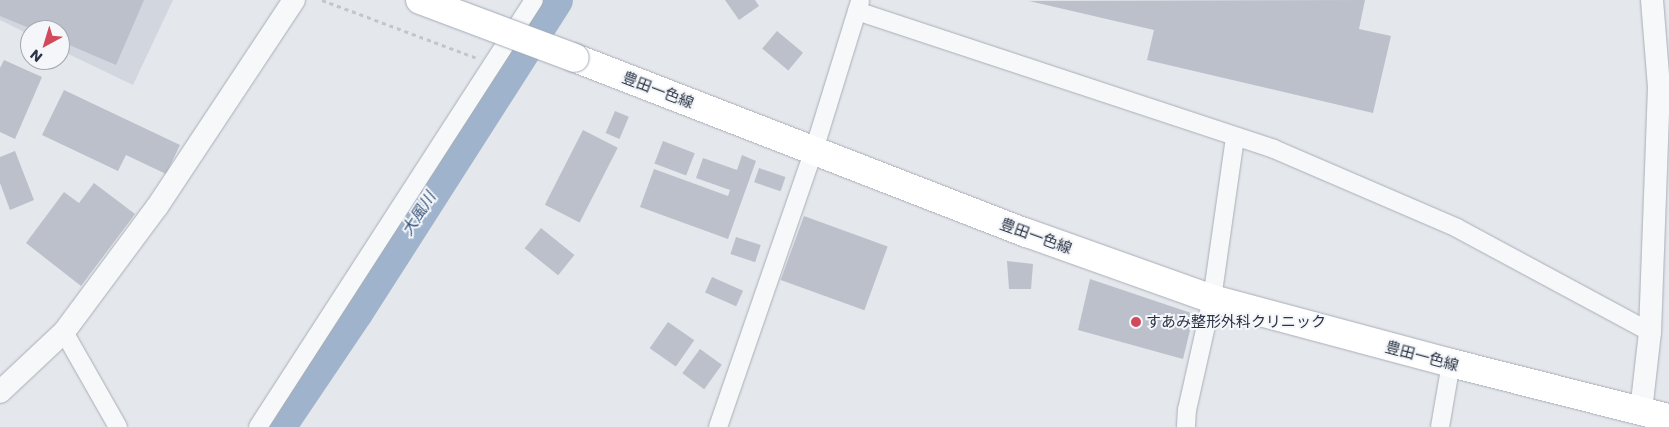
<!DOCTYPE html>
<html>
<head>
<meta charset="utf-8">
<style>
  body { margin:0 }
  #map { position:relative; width:1669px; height:427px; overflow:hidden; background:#e4e7ec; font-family:Poppins,"Noto Sans JP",sans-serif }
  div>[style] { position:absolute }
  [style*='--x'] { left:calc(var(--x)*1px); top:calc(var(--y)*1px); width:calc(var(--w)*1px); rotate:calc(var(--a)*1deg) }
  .built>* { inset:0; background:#d2d6de }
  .river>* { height:31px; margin:-15.5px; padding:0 15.5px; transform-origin:15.5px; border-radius:15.5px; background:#9fb4cc }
  .building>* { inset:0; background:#bbc0ca; transform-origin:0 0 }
  .path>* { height:3px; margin-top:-1.5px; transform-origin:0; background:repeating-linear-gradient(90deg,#c2c5cb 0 4px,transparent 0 8px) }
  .roads { filter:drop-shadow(0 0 1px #a9aeb7) drop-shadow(0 0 1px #a9aeb7) }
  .minor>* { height:18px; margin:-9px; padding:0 9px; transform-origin:9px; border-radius:9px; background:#f7f8fa }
  .tertiary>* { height:22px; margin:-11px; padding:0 11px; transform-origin:11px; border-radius:11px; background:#f7f8fa }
  .primary>* { height:28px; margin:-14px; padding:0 14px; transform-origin:14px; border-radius:14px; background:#fff }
  .bridges { filter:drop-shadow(0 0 1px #a3abb8) drop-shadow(0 0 1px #a3abb8) }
  .primary-bridge>* { height:28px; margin:-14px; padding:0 14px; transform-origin:14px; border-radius:14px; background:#fff }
  .dots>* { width:14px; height:14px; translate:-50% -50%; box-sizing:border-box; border:2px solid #f4f6f9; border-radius:50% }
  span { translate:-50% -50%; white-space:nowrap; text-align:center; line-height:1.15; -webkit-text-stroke:4px #f4f6f9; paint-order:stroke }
  .street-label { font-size:15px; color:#2b3445 }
  .poi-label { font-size:15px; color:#2b3445 }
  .left { translate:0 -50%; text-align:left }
  .water-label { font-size:16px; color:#34527a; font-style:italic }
  .north { position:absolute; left:20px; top:20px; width:50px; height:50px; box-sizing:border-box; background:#f4f6f9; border:1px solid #a4a8b1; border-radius:50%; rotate:219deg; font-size:14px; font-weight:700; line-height:20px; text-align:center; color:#2b3445 }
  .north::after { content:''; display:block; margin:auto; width:18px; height:22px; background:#d1495b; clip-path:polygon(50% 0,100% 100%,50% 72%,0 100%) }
</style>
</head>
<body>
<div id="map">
  <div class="built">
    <div style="clip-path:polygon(0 0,173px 0,133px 85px,60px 50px,60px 30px,30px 30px,30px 35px,0 20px)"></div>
  </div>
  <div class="river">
    <div style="--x:280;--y:427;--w:138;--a:-56"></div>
    <div style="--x:357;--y:313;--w:371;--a:-57.4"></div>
  </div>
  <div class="building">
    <div style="clip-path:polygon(0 0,144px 0,116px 65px,60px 41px,60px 30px,34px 30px,0 16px)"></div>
    <div style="clip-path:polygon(725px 0,755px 0,759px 6px,739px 20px)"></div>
    <div style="clip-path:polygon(1365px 0,1359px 29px,1391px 36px,1373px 113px,1147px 60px,1154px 30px,1029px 1px)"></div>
    <div style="left:777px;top:31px;width:34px;height:23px;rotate:40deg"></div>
    <div style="clip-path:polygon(4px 60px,42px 77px,15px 139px,0 132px,0 68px)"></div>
    <div style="clip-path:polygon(64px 90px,180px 145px,166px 174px,126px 155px,118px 171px,42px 135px)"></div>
    <div style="left:615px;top:111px;width:15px;height:24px;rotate:23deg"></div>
    <div style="left:583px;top:130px;width:39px;height:84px;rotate:27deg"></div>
    <div style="left:663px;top:141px;width:34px;height:24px;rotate:21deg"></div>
    <div style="clip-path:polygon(15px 151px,34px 200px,10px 210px,0 183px,0 157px)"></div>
    <div style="clip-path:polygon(742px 155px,756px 161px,728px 239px,640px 207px,654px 169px,728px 196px,730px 190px,696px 178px,703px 158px,737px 170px)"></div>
    <div style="left:759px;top:168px;width:28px;height:15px;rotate:19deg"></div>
    <div style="clip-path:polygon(94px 183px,135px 214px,81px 286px,26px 243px,64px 192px,79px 203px)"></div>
    <div style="left:804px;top:216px;width:89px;height:68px;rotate:20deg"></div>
    <div style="left:541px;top:228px;width:43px;height:26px;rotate:39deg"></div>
    <div style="left:736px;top:237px;width:26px;height:18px;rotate:18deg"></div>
    <div style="clip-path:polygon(1007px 261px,1033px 264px,1031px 289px,1009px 289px)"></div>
    <div style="left:712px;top:277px;width:34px;height:17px;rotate:24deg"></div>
    <div style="clip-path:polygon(1090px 279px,1194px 314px,1183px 359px,1078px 330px)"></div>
    <div style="left:668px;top:322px;width:32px;height:32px;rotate:35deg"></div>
    <div style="left:700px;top:349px;width:27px;height:30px;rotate:36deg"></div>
  </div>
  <div class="path">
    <div style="--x:322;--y:0;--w:165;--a:20.5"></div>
  </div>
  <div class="roads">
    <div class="minor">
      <div style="--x:857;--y:11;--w:439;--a:18.3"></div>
      <div style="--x:1274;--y:149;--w:199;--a:23.3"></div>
      <div style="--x:1457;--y:228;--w:219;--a:28.3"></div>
      <div style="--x:64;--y:332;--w:109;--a:60.4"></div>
      <div style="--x:258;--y:427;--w:508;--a:-57.12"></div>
      <div style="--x:718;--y:427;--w:293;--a:-70.9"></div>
      <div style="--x:814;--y:150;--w:156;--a:-72.8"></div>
      <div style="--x:1186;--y:427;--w:17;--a:-87"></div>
      <div style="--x:1187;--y:410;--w:114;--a:-77.3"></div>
      <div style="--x:1212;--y:299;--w:163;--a:-81.9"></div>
      <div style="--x:1440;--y:427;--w:65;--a:-80.2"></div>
    </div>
    <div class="tertiary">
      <div style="--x:0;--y:392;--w:88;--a:-43.2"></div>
      <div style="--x:64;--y:332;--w:156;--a:-53.4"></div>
      <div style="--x:157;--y:207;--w:248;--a:-56.5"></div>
      <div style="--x:1641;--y:411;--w:80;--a:-83.5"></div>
      <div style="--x:1650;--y:332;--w:245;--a:-87.9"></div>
      <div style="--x:1659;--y:87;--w:87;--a:-94.6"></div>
    </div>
    <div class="primary">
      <div style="--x:575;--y:58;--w:485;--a:21.2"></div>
      <div style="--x:1027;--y:233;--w:196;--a:19.6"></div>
      <div style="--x:1212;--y:299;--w:247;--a:15"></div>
      <div style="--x:1451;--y:363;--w:225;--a:14.2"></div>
    </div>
  </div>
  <div class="bridges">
    <div class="primary-bridge">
      <div style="--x:420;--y:0;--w:165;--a:20.5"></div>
    </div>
  </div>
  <div class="dots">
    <div style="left:1136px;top:322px;background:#d1495b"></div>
  </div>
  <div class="street-label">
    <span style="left:658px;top:90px;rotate:21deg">豊田一色線</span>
    <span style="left:1036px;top:236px;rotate:20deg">豊田一色線</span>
    <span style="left:1422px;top:356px;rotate:15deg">豊田一色線</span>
  </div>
  <div class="poi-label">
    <span class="left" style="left:1146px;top:322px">すあみ整形外科クリニック</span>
  </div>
  <div class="water-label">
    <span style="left:419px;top:214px;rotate:-57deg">大風川</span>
  </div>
  <div class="north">N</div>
</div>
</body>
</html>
